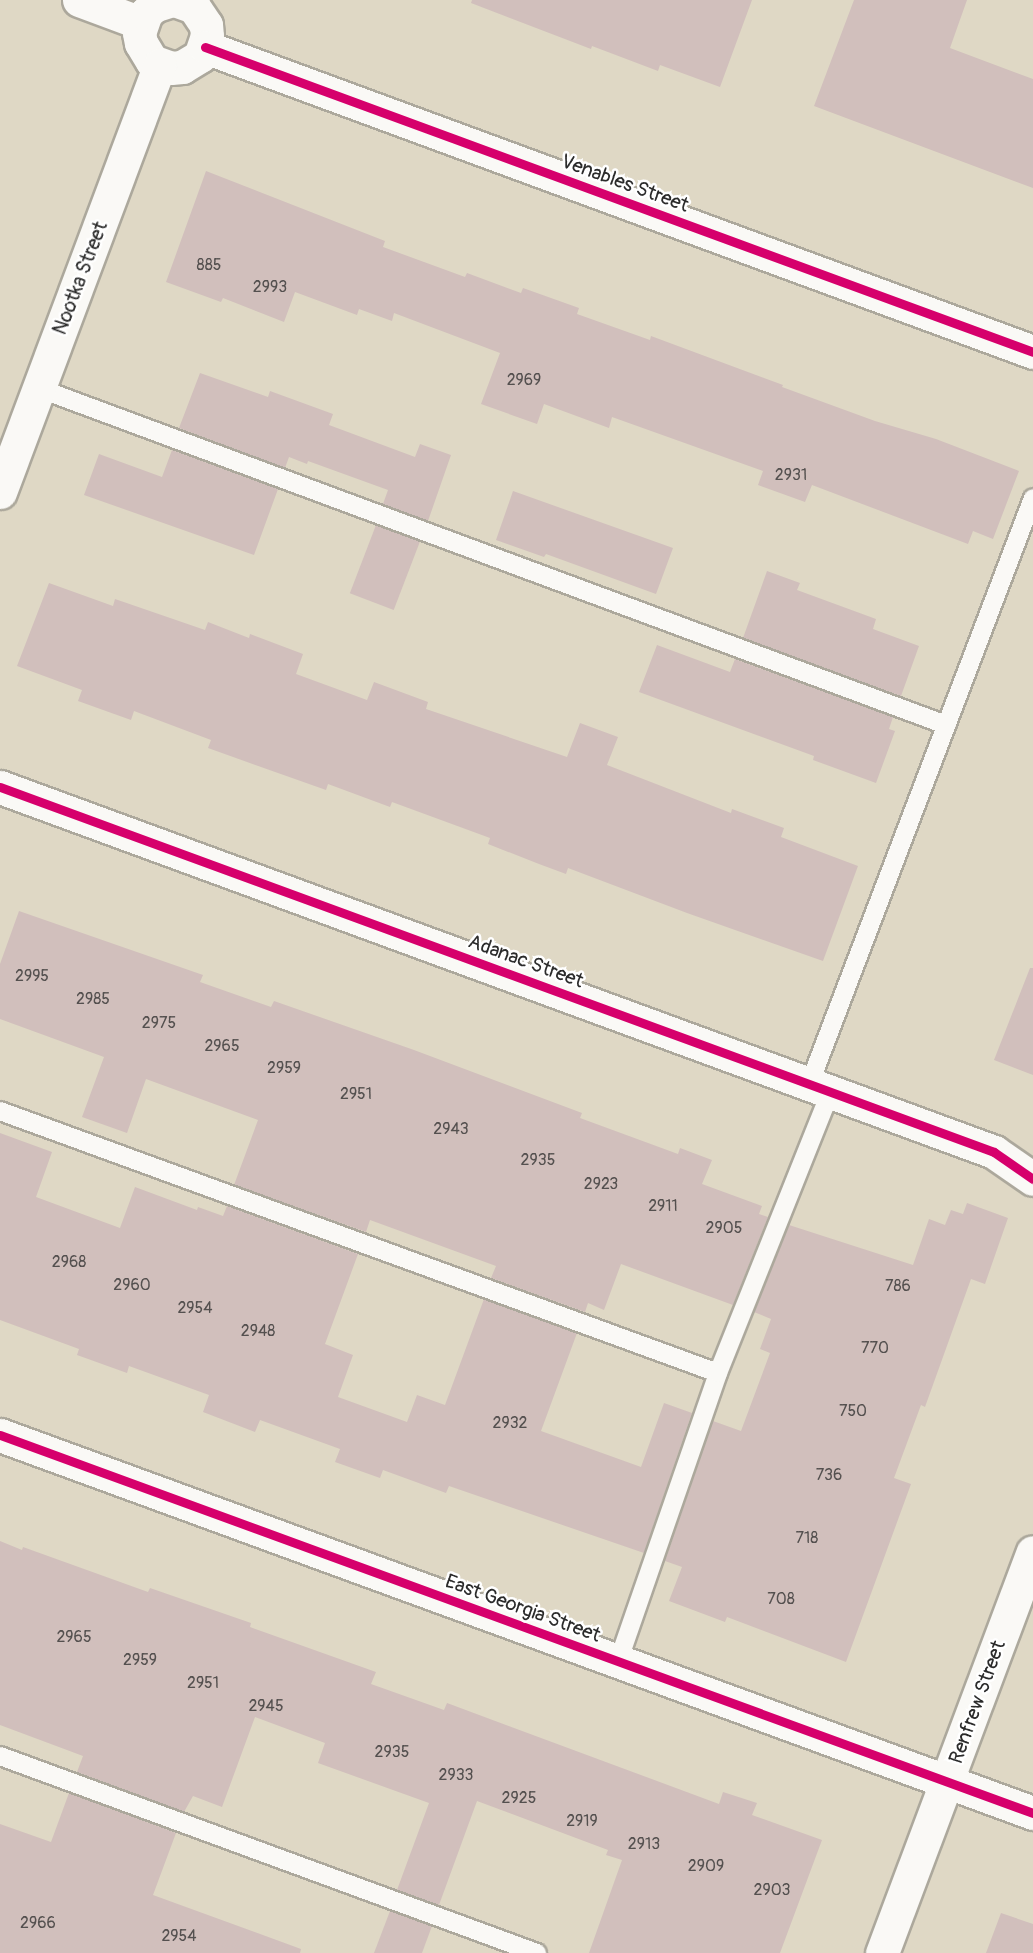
<!DOCTYPE html>
<html>
<head>
<meta charset="utf-8">
<style>
  body { margin:0 }
  #map { position:relative; width:1033px; height:1953px; overflow:hidden; background:#dfd8c5; font-family:Pangolin,sans-serif }
  div>[style] { position:absolute }
  .building>* { inset:0; background:#d1bfbc; transform-origin:0 0 }
  .roads { filter:drop-shadow(2px 0 #aca89c) drop-shadow(-2px 0 #aca89c) drop-shadow(0 2px #aca89c) drop-shadow(0 -2px #aca89c) }
  .lane>* { height:18px; margin:-9px; padding:0 9px; transform-origin:9px; border-radius:9px; background:#faf9f6 }
  .street>* { height:33px; margin:-16.5px; padding:0 16.5px; transform-origin:16.5px; border-radius:16.5px; background:#faf9f6 }
  .secondary>* { height:33px; margin:-16.5px; padding:0 16.5px; transform-origin:16.5px; border-radius:16.5px; background:#faf9f6 }
  .cycleway>* { height:9px; margin:-4.5px; padding:0 4.5px; transform-origin:4.5px; border-radius:4.5px; background:#d6006c }
  span { translate:-50% -50%; white-space:nowrap; text-align:center; line-height:1.15; -webkit-text-stroke:5px #fff; paint-order:stroke }
  .number-label { font-size:16px; color:#54504f }
  .number-label span { -webkit-text-stroke-width:0 }
  .street-label { font-size:20px; color:#2b2b2b }
</style>
</head>
<body>
<div id="map">
  <div class="building">
    <i style="clip-path:polygon(472px 0,752px 0,720px 87px,660px 65px,658px 71px,592px 46px,591px 49px,471px 3px)"></i>
    <i style="clip-path:polygon(854px 0,967px 0,950px 48px,1033px 79px,1033px 188px,814px 106px)"></i>
    <i style="clip-path:polygon(206px 171px,385px 241px,383px 247px,465px 277px,467px 273px,521px 293px,523px 288px,579px 308px,577px 314px,650px 340px,651px 336px,783px 385px,782px 387px,875px 421px,936px 439px,1019px 471px,993px 539px,973px 531px,968px 544px,812px 485px,805px 502px,758px 485px,763px 471px,612px 417px,609px 428px,544px 404px,537px 424px,481px 404px,500px 353px,394px 313px,392px 321px,359px 309px,357px 315px,295px 292px,284px 322px,223px 298px,221px 302px,166px 282px)"></i>
    <i style="clip-path:polygon(200px 373px,268px 397px,270px 391px,333px 414px,329px 425px,415px 457px,420px 444px,451px 455px,428px 521px,383px 504px,388px 490px,308px 461px,307px 464px,289px 457px,285px 468px,179px 428px)"></i>
    <i style="clip-path:polygon(172px 450px,278px 489px,254px 555px,84px 495px,99px 454px,162px 477px)"></i>
    <i style="clip-path:polygon(513px 491px,673px 548px,656px 594px,546px 554px,544px 557px,496px 540px)"></i>
    <i style="left:376px;top:525px;width:47px;height:73px;rotate:21deg"></i>
    <i style="clip-path:polygon(767px 571px,800px 583px,797px 590px,876px 619px,873px 629px,919px 646px,901px 696px,743px 638px)"></i>
    <i style="clip-path:polygon(49px 583px,113px 606px,115px 599px,205px 630px,208px 622px,249px 638px,250px 634px,303px 654px,296px 674px,367px 700px,374px 682px,428px 702px,426px 709px,567px 757px,580px 723px,618px 737px,607px 765px,731px 813px,732px 809px,784px 828px,781px 837px,858px 866px,823px 961px,687px 913px,568px 868px,566px 874px,539px 864px,488px 844px,490px 838px,392px 802px,390px 807px,328px 784px,326px 790px,261px 767px,208px 748px,211px 740px,134px 711px,131px 720px,78px 701px,82px 690px,17px 666px)"></i>
    <i style="clip-path:polygon(657px 645px,730px 672px,735px 659px,893px 717px,889px 729px,895px 731px,876px 783px,813px 760px,814px 756px,639px 692px)"></i>
    <i style="clip-path:polygon(19px 911px,203px 975px,200px 982px,271px 1007px,274px 1001px,414px 1050px,582px 1113px,580px 1118px,678px 1154px,680px 1148px,712px 1160px,702px 1184px,762px 1206px,759px 1214px,768px 1217px,733px 1305px,621px 1264px,604px 1310px,588px 1303px,585px 1312px,491px 1278px,496px 1266px,370px 1220px,366px 1232px,234px 1185px,258px 1120px,146px 1079px,127px 1133px,82px 1117px,104px 1057px,0 1019px,0 964px)"></i>
    <i style="clip-path:polygon(1030px 968px,1033px 968px,1033px 1075px,994px 1060px)"></i>
    <i style="clip-path:polygon(0 1133px,52px 1152px,36px 1197px,120px 1228px,135px 1187px,197px 1210px,198px 1207px,223px 1216px,227px 1206px,358px 1254px,325px 1344px,353px 1355px,338px 1397px,407px 1422px,417px 1395px,445px 1405px,484px 1299px,577px 1333px,541px 1431px,641px 1467px,664px 1403px,692px 1413px,644px 1553px,449px 1486px,446px 1493px,383px 1470px,380px 1478px,335px 1462px,340px 1449px,260px 1420px,255px 1432px,203px 1412px,209px 1395px,129px 1366px,127px 1373px,77px 1355px,79px 1349px,0 1320px)"></i>
    <i style="clip-path:polygon(967px 1203px,1008px 1218px,985px 1284px,971px 1279px,925px 1407px,921px 1405px,894px 1478px,911px 1484px,846px 1662px,727px 1617px,725px 1622px,669px 1601px,682px 1567px,665px 1561px,713px 1421px,741px 1431px,770px 1353px,760px 1349px,771px 1319px,754px 1312px,789px 1225px,913px 1265px,929px 1219px,945px 1225px,951px 1210px,963px 1214px)"></i>
    <i style="clip-path:polygon(0 1541px,22px 1550px,23px 1547px,148px 1592px,150px 1588px,251px 1623px,250px 1627px,376px 1672px,371px 1684px,444px 1710px,447px 1703px,719px 1804px,723px 1792px,757px 1803px,752px 1815px,822px 1840px,780px 1953px,589px 1953px,622px 1860px,606px 1855px,608px 1850px,477px 1801px,439px 1905px,397px 1890px,429px 1803px,318px 1763px,325px 1743px,255px 1717px,222px 1807px,193px 1796px,184px 1812px,77px 1772px,83px 1756px,0 1725px)"></i>
    <i style="clip-path:polygon(69px 1793px,176px 1833px,153px 1895px,301px 1949px,300px 1953px,0 1953px,0 1824px,51px 1842px)"></i>
    <i style="clip-path:polygon(390px 1911px,432px 1926px,422px 1953px,374px 1953px)"></i>
    <i style="clip-path:polygon(1001px 1913px,1033px 1924px,1033px 1953px,986px 1953px)"></i>
  </div>
  <div class="roads">
    <div class="lane">
      <i style="left:38px;top:388px;width:969px;rotate:20.36deg"></i>
      <i style="left:809px;top:1085px;width:628px;rotate:-69.11deg"></i>
      <i style="left:0;top:1111px;width:764px;rotate:20.05deg"></i>
      <i style="left:618px;top:1662px;width:306px;rotate:-70.9deg"></i>
      <i style="left:718px;top:1373px;width:302px;rotate:-68.2deg"></i>
      <i style="left:0;top:1756px;width:572px;rotate:20.15deg"></i>
    </div>
    <div class="street">
      <i style="left:79px;top:0;width:66px;rotate:20.4deg"></i>
      <i style="left:172px;top:0;width:19px;rotate:162deg"></i>
      <i style="left:154px;top:6px;width:11px;rotate:139deg"></i>
      <i style="left:146px;top:13px;width:21px;rotate:109deg"></i>
      <i style="left:139px;top:33px;width:10px;rotate:79deg"></i>
      <i style="left:141px;top:43px;width:21px;rotate:59deg"></i>
      <i style="left:152px;top:61px;width:20px;rotate:20deg"></i>
      <i style="left:171px;top:68px;width:11px;rotate:-5deg"></i>
      <i style="left:182px;top:67px;width:21px;rotate:-31deg"></i>
      <i style="left:200px;top:56px;width:21px;rotate:-71deg"></i>
      <i style="left:207px;top:36px;width:11px;rotate:-95deg"></i>
      <i style="left:206px;top:25px;width:22px;rotate:-124deg"></i>
      <i style="left:194px;top:7px;width:20px;rotate:-160deg"></i>
      <i style="left:205px;top:47px;width:882px;rotate:20.22deg"></i>
      <i style="left:0;top:492px;width:456px;rotate:-69.5deg"></i>
      <i style="left:0;top:787px;width:1059px;rotate:20.16deg"></i>
      <i style="left:994px;top:1152px;width:47px;rotate:34.7deg"></i>
      <i style="left:0;top:1435px;width:1100px;rotate:20.1deg"></i>
    </div>
    <div class="secondary">
      <i style="left:882px;top:1953px;width:428px;rotate:-69.4deg"></i>
    </div>
  </div>
  <div class="cycleway">
    <i style="left:205px;top:47px;width:882px;rotate:20.22deg"></i>
    <i style="left:0;top:787px;width:1059px;rotate:20.16deg"></i>
    <i style="left:994px;top:1152px;width:47px;rotate:34.7deg"></i>
    <i style="left:0;top:1435px;width:1100px;rotate:20.1deg"></i>
  </div>
  <div class="number-label">
    <span style="left:209px;top:265px">885</span>
    <span style="left:270px;top:287px">2993</span>
    <span style="left:524px;top:380px">2969</span>
    <span style="left:791px;top:475px">2931</span>
    <span style="left:32px;top:976px">2995</span>
    <span style="left:93px;top:999px">2985</span>
    <span style="left:159px;top:1023px">2975</span>
    <span style="left:222px;top:1046px">2965</span>
    <span style="left:284px;top:1068px">2959</span>
    <span style="left:356px;top:1094px">2951</span>
    <span style="left:451px;top:1129px">2943</span>
    <span style="left:538px;top:1160px">2935</span>
    <span style="left:601px;top:1184px">2923</span>
    <span style="left:663px;top:1206px">2911</span>
    <span style="left:724px;top:1228px">2905</span>
    <span style="left:69px;top:1262px">2968</span>
    <span style="left:132px;top:1285px">2960</span>
    <span style="left:898px;top:1286px">786</span>
    <span style="left:195px;top:1308px">2954</span>
    <span style="left:258px;top:1331px">2948</span>
    <span style="left:875px;top:1348px">770</span>
    <span style="left:853px;top:1411px">750</span>
    <span style="left:510px;top:1423px">2932</span>
    <span style="left:829px;top:1475px">736</span>
    <span style="left:807px;top:1538px">718</span>
    <span style="left:781px;top:1599px">708</span>
    <span style="left:74px;top:1637px">2965</span>
    <span style="left:140px;top:1660px">2959</span>
    <span style="left:203px;top:1683px">2951</span>
    <span style="left:266px;top:1706px">2945</span>
    <span style="left:392px;top:1752px">2935</span>
    <span style="left:456px;top:1775px">2933</span>
    <span style="left:519px;top:1798px">2925</span>
    <span style="left:582px;top:1821px">2919</span>
    <span style="left:644px;top:1844px">2913</span>
    <span style="left:706px;top:1866px">2909</span>
    <span style="left:772px;top:1890px">2903</span>
    <span style="left:38px;top:1923px">2966</span>
    <span style="left:179px;top:1936px">2954</span>
  </div>
  <div class="street-label">
    <span style="left:625px;top:183px;rotate:20deg">Venables Street</span>
    <span style="left:80px;top:278px;rotate:-69deg">Nootka Street</span>
    <span style="left:526px;top:961px;rotate:20deg">Adanac Street</span>
    <span style="left:523px;top:1608px;rotate:20deg">East Georgia Street</span>
    <span style="left:977px;top:1702px;rotate:-70deg">Renfrew Street</span>
  </div>
</div>
</body>
</html>
